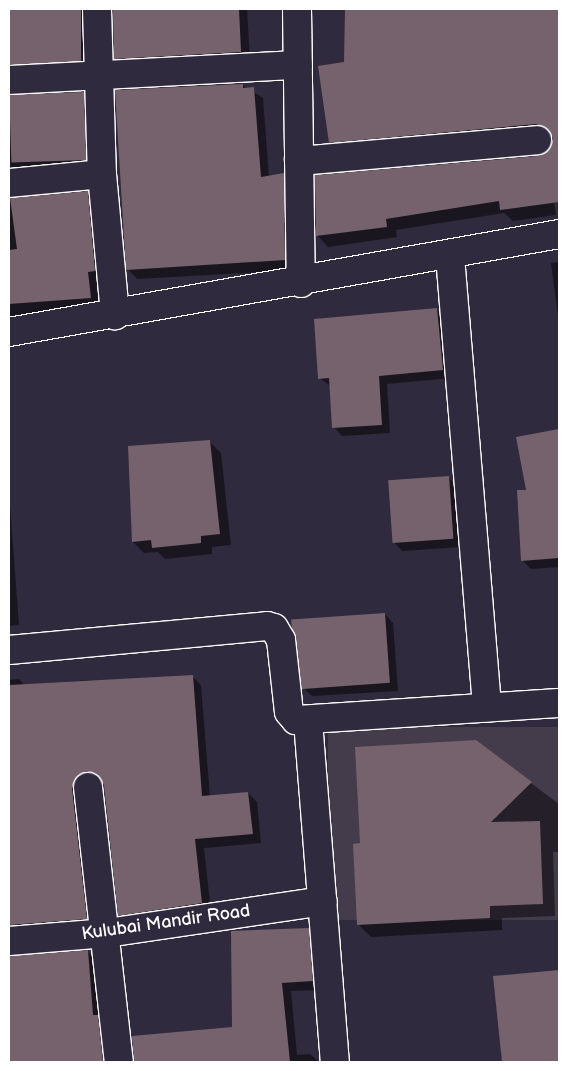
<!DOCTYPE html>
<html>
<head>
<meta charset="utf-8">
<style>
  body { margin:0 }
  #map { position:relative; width:568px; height:1071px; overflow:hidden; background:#2f2a3d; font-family:"Balsamiq Sans",sans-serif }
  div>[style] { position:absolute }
  .built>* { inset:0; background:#443b4b; transform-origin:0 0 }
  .shadow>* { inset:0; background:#0007 }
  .building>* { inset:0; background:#76626d; transform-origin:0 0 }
  .roads { filter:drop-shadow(1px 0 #fff) drop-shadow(-1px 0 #fff) drop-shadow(0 1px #fff) drop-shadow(0 -1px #fff) }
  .street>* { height:28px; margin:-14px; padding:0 14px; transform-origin:14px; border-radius:14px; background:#2f2a3d }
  span { translate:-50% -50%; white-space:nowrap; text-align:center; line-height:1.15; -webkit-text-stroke:4px #2f2a3d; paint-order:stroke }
  .street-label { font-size:18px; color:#fff }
  .frame { position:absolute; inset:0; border:10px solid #fff; pointer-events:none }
</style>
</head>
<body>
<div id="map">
  <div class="built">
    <i style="left:559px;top:727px;width:193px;height:231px;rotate:90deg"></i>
  </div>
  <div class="shadow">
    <i style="clip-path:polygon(9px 9px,95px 9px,91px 69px,9px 79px)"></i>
    <i style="clip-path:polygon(114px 9px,247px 9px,250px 61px,124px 67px,115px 58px)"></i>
    <i style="clip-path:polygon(346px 9px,559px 9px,559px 189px,552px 190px,556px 215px,513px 221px,504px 213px,396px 230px,397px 237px,328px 247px,317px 235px,547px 153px,554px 139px,548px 135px,341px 153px,330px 142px,346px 64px)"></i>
    <i style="clip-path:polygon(242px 85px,263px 98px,269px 177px,283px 175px,293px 184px,294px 270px,137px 279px,128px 269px)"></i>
    <i style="clip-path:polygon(83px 93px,92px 102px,94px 169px,9px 179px,9px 95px)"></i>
    <i style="clip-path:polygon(87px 192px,97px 201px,104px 280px,96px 280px,99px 306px,9px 317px,9px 199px)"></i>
    <i style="clip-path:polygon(559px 262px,559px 324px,551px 263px)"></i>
    <i style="clip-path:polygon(437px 309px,445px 318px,451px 378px,387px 384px,390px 433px,342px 436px,334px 427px,331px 386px,319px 378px)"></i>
    <i style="clip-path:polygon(559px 431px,559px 567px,531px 569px,522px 560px,527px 491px,518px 438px)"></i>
    <i style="clip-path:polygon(210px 442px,221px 453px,231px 545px,212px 547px,212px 554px,165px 559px,158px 552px,144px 553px,133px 542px)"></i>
    <i style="clip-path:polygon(448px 477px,457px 486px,461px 547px,402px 551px,394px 542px)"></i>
    <i style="clip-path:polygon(9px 492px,19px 625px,9px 626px)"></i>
    <i style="clip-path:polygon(385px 614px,393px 623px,398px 691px,312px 696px,303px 688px)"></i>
    <i style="clip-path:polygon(192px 676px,201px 685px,210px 797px,248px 793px,257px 802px,261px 843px,204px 848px,211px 912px,128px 924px,119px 915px,105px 785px,95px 780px,96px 928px,9px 940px,9px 680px,19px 679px,24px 685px,91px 680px,95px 684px)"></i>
    <i style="clip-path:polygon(476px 742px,559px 804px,559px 852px,553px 852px,555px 916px,502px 918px,502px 930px,371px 937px,358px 924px,362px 845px)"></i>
    <i style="clip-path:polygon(308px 930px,317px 939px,321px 990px,291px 991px,297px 1055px,310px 1054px,319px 1062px,158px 1062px,154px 1035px,233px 1029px)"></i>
    <i style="clip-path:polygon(88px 952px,97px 961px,111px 1062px,9px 1062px,9px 958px)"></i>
    <i style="clip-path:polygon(559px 972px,559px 1062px,502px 1062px,495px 977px)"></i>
  </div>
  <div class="building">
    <i style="left:9px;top:9px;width:72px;height:55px"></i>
    <i style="clip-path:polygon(113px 9px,239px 9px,241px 52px,114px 59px)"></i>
    <i style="clip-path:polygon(345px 9px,559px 9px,559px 202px,500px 210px,499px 201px,386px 219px,387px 227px,316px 236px,315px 175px,538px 156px,546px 152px,553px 139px,549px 131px,536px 124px,329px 143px,318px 66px,344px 62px)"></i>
    <i style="clip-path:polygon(243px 84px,243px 88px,254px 87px,261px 177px,284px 173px,285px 260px,126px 270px,115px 90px)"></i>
    <i style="left:84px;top:92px;width:68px;height:75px;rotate:88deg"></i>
    <i style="clip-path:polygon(88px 191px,95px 271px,88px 272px,91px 298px,9px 304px,9px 250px,17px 249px,10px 198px)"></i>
    <i style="clip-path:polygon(437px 308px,443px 370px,379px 376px,382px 425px,332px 428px,329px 378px,318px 379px,314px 319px)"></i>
    <i style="clip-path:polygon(559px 429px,559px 558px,521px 561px,517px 490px,526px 490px,516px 437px)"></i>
    <i style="clip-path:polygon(210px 440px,220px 534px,201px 536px,201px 543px,152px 548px,151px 540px,132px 542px,128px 446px)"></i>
    <i style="left:449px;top:476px;width:63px;height:61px;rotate:86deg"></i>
    <i style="left:385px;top:613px;width:70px;height:94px;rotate:86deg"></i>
    <i style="clip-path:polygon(193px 675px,202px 796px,248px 792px,253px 834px,195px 839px,202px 903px,118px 916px,104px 785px,95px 773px,86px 772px,74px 780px,72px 789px,87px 919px,9px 925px,9px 685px)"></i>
    <i style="clip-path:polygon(476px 740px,532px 782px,491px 822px,540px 821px,543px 904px,490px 906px,490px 918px,357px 925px,353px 844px,360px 843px,355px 747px)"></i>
    <i style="clip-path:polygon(309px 928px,313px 981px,282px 983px,290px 1062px,134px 1062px,132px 1036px,232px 1027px,231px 931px)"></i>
    <i style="clip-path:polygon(88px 950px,93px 1015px,98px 1015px,103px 1062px,9px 1062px,9px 956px)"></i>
    <i style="clip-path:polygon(559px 970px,559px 1062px,502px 1062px,493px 976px)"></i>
  </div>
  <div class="roads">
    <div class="street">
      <i style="left:97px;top:9px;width:165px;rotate:88.3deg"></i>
      <i style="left:102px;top:174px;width:142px;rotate:84.7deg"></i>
      <i style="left:297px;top:9px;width:274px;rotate:89.2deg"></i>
      <i style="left:9px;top:80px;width:289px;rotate:-3deg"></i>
      <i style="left:299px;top:161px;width:239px;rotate:-5deg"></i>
      <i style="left:9px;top:183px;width:93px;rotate:-5.5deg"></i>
      <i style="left:450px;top:256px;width:453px;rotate:85.3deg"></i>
      <i style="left:9px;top:332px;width:559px;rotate:-10.1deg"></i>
      <i style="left:9px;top:650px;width:259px;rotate:-5.3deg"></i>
      <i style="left:267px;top:626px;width:7px;rotate:16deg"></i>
      <i style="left:274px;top:628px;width:14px;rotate:60deg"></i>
      <i style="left:281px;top:640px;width:72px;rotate:83.7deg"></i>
      <i style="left:289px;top:712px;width:11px;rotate:49deg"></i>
      <i style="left:296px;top:720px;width:264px;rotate:-3.7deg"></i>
      <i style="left:308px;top:721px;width:342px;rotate:85.5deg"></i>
      <i style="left:88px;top:787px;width:277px;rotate:83.6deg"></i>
      <i style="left:9px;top:941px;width:98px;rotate:-4.7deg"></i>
      <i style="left:107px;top:933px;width:218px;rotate:-8.4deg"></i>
    </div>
  </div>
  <div class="street-label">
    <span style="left:166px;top:923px;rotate:-8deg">Kulubai Mandir Road</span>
  </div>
  <div class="frame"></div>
</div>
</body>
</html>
